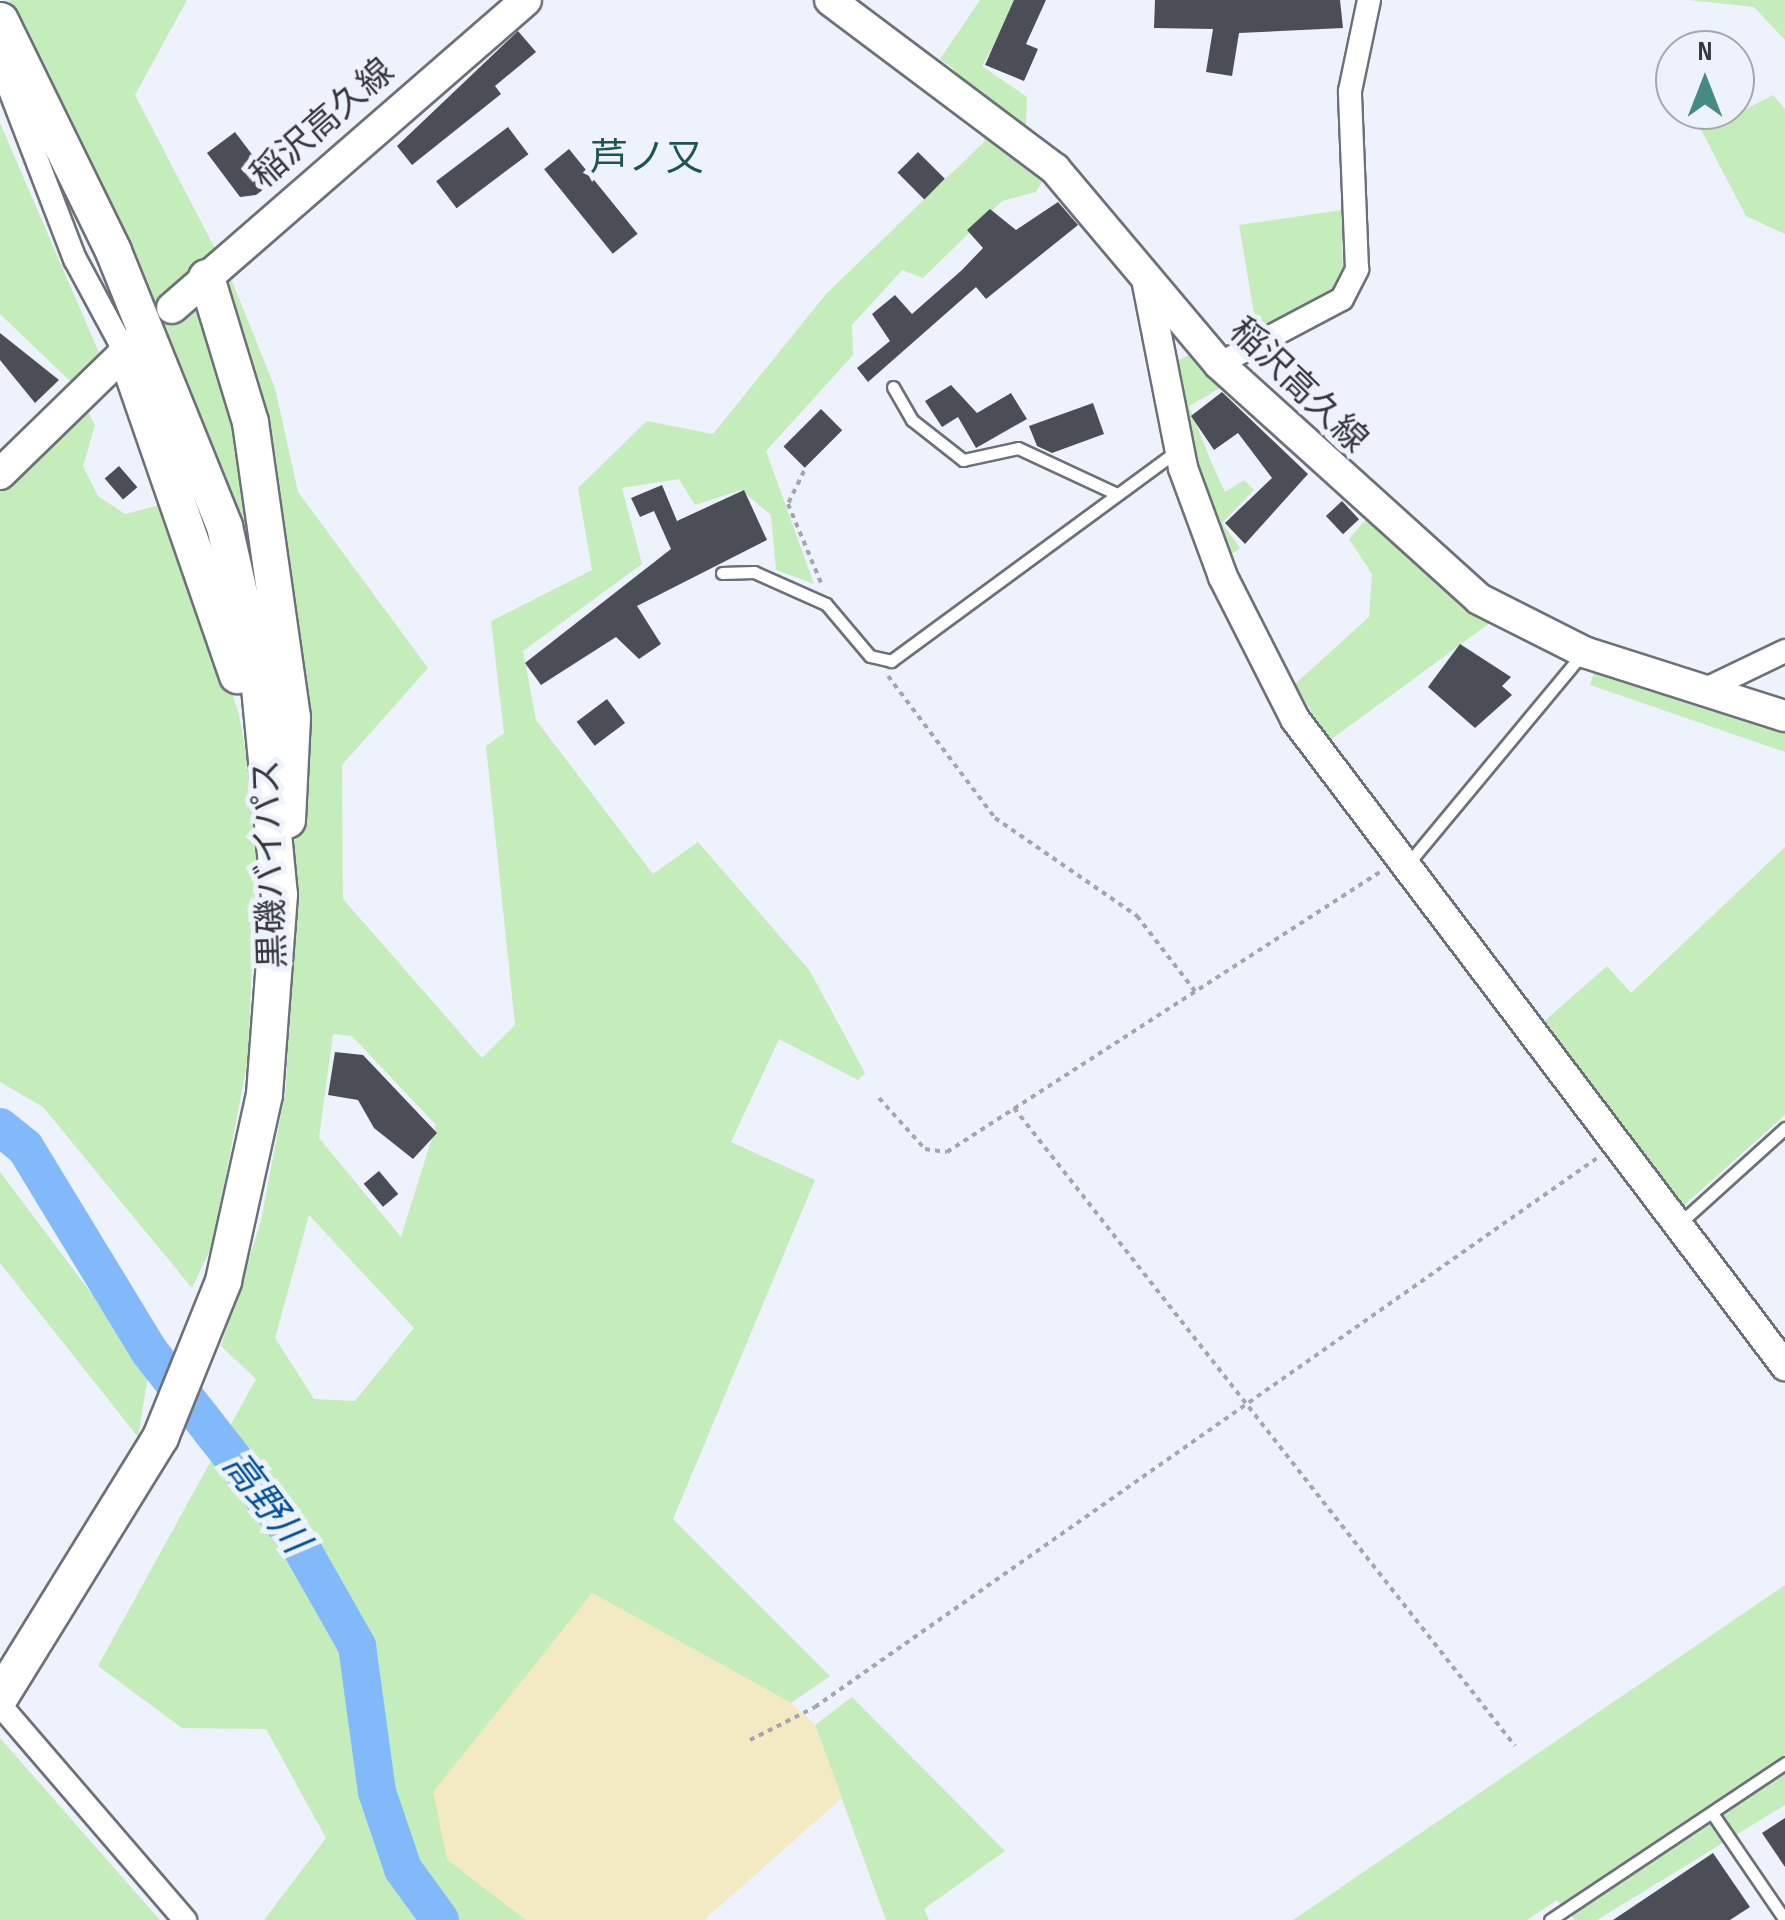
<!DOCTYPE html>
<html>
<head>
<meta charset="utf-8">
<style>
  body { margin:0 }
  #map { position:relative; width:1785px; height:1920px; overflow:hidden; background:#eef2fc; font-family:"Sofia Sans Condensed","Noto Sans JP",sans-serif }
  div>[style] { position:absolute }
  .green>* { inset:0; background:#c5ecbb }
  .sand>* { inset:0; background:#f3e9c3 }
  .river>* { height:38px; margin:-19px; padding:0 19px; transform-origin:19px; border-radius:19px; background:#82b9fb }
  .building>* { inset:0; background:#4b4e56; transform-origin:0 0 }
  .path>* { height:4px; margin-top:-2px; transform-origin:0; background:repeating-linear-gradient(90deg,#a3a6ad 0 5px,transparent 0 10px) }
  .roads { filter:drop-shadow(2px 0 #6c7078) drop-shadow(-2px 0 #6c7078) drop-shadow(0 2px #6c7078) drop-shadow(0 -2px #6c7078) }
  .service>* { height:11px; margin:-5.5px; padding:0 5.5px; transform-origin:5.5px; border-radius:5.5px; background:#fff }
  .minor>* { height:22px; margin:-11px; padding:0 11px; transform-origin:11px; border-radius:11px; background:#fff }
  .tertiary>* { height:28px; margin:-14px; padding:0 14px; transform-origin:14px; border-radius:14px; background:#fff }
  .secondary>* { height:30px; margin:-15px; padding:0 15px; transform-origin:15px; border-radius:15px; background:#fff }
  .trunk>* { height:35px; margin:-17.5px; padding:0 17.5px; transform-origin:17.5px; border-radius:17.5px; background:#fff }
  span { translate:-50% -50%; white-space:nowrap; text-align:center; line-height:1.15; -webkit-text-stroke:10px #eef2fc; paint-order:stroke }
  .street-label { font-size:35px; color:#35373b }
  .neighbourhood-label { font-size:38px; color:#1c564f }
  .water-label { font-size:38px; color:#00519d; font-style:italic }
  .north { position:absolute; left:1655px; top:30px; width:100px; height:100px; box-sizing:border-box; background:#eef2fc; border:2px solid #a4a7af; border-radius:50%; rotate:0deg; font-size:28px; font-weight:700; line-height:40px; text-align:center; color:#35373b }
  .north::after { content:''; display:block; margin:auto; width:35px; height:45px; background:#468b82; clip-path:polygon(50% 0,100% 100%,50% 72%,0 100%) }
</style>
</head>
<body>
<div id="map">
  <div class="green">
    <i style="clip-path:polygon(evenodd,9px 0,187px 0,135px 95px,232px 281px,275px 388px,298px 492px,428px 668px,342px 765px,343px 899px,482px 1058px,515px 1025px,486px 746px,504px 733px,491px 621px,592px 570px,578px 488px,647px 421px,713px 434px,826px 294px,985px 141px,954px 69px,940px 59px,980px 0,1020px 0,982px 66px,1027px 97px,1025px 157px,1043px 180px,1036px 192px,1002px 201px,923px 278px,902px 270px,852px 325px,853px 355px,766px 451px,814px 584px,776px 570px,771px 515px,741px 490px,695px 505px,679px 479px,622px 488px,642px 564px,523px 651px,536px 720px,653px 874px,698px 842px,810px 971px,865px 1073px,858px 1080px,779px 1039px,731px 1142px,815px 1180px,673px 1519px,830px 1676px,791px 1703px,592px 1593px,528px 1682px,447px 1859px,526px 1920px,264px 1920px,326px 1838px,266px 1729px,182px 1728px,98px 1666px,256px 1379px,221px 1346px,261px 1221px,286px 1088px,296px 871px,280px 705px,219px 468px,9px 0,333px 1034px,352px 1036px,436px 1125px,401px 1237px,319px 1138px,333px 1034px,9px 0,309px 1215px,414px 1328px,355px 1401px,314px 1399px,275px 1338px,309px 1215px)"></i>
    <i style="clip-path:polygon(1688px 0,1785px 0,1785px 40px,1754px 7px)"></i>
    <i style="clip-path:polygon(1773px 95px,1785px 109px,1785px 234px,1746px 216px,1698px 124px,1698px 112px,1727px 119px)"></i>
    <i style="clip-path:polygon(0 123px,100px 355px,71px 382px,0 314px)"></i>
    <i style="clip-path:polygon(1342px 210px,1343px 278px,1323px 303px,1257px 332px,1239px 225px)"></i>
    <i style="clip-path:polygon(1194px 353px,1226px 385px,1189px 406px,1212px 464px,1225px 492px,1244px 480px,1254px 490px,1222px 523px,1240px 548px,1230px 555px,1183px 416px,1174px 362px)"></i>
    <i style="clip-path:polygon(84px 404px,95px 425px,83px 466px,98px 496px,125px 514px,172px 502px,239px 715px,258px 818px,248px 1058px,213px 1244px,192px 1288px,43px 1107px,0 1082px,0 483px)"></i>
    <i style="clip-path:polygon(1367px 518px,1491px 622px,1329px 741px,1295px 684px,1369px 617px,1372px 574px,1349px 539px)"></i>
    <i style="clip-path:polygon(1595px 669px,1785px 730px,1785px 752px,1590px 685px)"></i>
    <i style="clip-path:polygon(1785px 847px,1785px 1115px,1681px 1208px,1540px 1025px,1607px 966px,1631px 993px)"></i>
    <i style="clip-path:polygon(0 1172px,149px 1370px,138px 1437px,0 1263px)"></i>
    <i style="clip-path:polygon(1785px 1585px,1785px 1805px,1597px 1920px,1575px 1920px,1557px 1900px,1527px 1920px,1293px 1920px)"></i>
    <i style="clip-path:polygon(852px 1697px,1005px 1851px,924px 1909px,929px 1920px,886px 1920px,815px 1725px)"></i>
    <i style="clip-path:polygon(0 1738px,160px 1920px,0 1920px)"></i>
  </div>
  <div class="sand">
    <i style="clip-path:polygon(592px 1593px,791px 1703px,815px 1725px,842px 1798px,704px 1920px,526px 1920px,447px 1859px,433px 1792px)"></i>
  </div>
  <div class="river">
    <i style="left:0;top:1127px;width:32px;rotate:39deg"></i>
    <i style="left:25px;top:1147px;width:239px;rotate:58.7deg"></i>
    <i style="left:149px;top:1351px;width:242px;rotate:52deg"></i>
    <i style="left:298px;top:1542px;width:120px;rotate:60.4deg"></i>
    <i style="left:357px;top:1646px;width:147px;rotate:82.2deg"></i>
    <i style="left:377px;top:1792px;width:81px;rotate:71.3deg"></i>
    <i style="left:403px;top:1869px;width:63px;rotate:54deg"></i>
  </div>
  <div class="building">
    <i style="clip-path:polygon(1014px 0,1046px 0,1026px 44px,1038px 49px,1024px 81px,985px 65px)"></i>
    <i style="clip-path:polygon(1155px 0,1340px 0,1343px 28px,1239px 33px,1232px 76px,1206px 72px,1213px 29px,1154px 28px)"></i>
    <i style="clip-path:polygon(518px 31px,536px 52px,495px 86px,501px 94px,412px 165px,397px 146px)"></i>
    <i style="left:508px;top:127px;width:34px;height:90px;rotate:53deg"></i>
    <i style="clip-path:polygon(235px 132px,273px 182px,256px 195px,240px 197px,207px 153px)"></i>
    <i style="left:569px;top:149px;width:109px;height:32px;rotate:51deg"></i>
    <i style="left:918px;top:152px;width:38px;height:29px;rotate:45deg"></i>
    <i style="clip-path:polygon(1058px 202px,1078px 225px,986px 299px,976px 287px,868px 382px,857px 368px,890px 341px,872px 314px,895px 295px,912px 314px,962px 270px,983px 248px,967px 230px,990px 209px,1016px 230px)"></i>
    <i style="clip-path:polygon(0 333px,59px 380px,35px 403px,0 360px)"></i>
    <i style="clip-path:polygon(951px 385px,977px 413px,1011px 393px,1027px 419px,976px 448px,958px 417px,942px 427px,925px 401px)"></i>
    <i style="clip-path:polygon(1222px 392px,1308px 474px,1245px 544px,1225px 523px,1272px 478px,1238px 433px,1214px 450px,1191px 416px)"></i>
    <i style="clip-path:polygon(1093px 403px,1104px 434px,1052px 453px,1037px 446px,1029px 426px)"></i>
    <i style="left:821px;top:409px;width:30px;height:53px;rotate:45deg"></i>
    <i style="left:119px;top:466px;width:28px;height:19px;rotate:49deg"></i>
    <i style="clip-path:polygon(662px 485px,677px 521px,744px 490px,767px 540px,637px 606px,661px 644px,639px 659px,616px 637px,541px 685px,525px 663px,671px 549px,654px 511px,640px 517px,631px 498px)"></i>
    <i style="left:1342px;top:501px;width:25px;height:22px;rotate:47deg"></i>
    <i style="clip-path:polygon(1460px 644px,1511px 677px,1502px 686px,1512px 695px,1475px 728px,1428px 687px)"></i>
    <i style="left:607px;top:699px;width:30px;height:38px;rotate:53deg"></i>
    <i style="clip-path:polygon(335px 1052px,363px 1055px,437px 1133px,413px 1159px,374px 1128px,358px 1100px,328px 1095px)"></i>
    <i style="left:379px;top:1171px;width:30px;height:20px;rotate:50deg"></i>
    <i style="clip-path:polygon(1785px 1818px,1785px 1867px,1762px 1833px)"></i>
    <i style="clip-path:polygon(1713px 1853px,1750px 1907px,1730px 1920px,1613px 1920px)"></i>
  </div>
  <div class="path">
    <i style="left:804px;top:471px;width:37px;rotate:116deg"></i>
    <i style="left:788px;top:504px;width:86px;rotate:67.3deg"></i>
    <i style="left:888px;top:676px;width:178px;rotate:53deg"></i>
    <i style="left:995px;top:818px;width:173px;rotate:34.6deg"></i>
    <i style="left:1137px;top:916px;width:95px;rotate:52.3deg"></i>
    <i style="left:879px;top:1098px;width:69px;rotate:48deg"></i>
    <i style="left:925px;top:1149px;width:22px;rotate:8deg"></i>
    <i style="left:947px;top:1152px;width:516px;rotate:-32.89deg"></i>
    <i style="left:1014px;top:1108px;width:811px;rotate:51.86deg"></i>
    <i style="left:750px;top:1740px;width:73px;rotate:-26.9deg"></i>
    <i style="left:815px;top:1707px;width:955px;rotate:-35.07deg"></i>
  </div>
  <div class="roads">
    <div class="service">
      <i style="left:893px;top:387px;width:38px;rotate:60deg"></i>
      <i style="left:912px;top:420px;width:65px;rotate:38.1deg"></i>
      <i style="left:963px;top:460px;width:56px;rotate:-12.3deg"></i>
      <i style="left:1018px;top:448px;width:109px;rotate:24.9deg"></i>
      <i style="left:722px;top:573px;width:32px;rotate:-2deg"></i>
      <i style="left:754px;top:572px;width:79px;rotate:24deg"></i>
      <i style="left:826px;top:604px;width:68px;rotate:49.8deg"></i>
      <i style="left:870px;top:656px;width:22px;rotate:13deg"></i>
      <i style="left:891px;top:661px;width:356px;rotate:-36.3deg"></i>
      <i style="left:1406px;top:866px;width:276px;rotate:-50.3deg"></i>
      <i style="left:1680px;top:1223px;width:142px;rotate:-42.1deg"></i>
      <i style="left:1712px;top:1813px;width:130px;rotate:55.7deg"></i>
      <i style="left:1550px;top:1920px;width:283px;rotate:-33.7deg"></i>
    </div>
    <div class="minor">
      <i style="left:0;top:64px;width:209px;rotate:69deg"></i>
      <i style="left:75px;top:259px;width:106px;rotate:61.7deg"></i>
      <i style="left:1219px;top:364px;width:139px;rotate:-27.9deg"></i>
      <i style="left:1342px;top:299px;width:34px;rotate:-63deg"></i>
      <i style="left:1357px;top:269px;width:178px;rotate:-92.3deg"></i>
      <i style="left:1350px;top:91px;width:93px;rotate:-78.2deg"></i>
      <i style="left:1704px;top:690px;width:90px;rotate:-25.7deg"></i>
      <i style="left:0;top:1705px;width:284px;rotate:49.3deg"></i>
    </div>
    <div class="tertiary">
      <i style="left:1147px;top:284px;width:187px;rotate:78.9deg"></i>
      <i style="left:1183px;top:468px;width:116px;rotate:69.8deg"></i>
      <i style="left:1223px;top:577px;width:159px;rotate:63.1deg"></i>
      <i style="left:1295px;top:719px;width:812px;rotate:52.86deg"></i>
    </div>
    <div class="secondary">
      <i style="left:830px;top:0;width:281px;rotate:36.9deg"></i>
      <i style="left:1055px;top:169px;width:255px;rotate:49.9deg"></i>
      <i style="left:1219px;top:364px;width:350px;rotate:42.1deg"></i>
      <i style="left:1479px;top:599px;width:118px;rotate:26.8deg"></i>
      <i style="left:1584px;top:652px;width:211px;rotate:17.7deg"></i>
      <i style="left:172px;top:308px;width:469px;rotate:-41deg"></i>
      <i style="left:0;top:474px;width:194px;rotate:-44.2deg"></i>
    </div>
    <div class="trunk">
      <i style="left:0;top:20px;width:257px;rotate:63.9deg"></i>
      <i style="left:113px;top:251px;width:297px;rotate:68deg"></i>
      <i style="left:224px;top:526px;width:155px;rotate:77.3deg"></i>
      <i style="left:258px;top:677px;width:218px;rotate:84.5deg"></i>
      <i style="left:279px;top:894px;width:201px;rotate:94.3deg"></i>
      <i style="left:264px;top:1094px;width:191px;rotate:102.4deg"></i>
      <i style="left:223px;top:1281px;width:168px;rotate:112deg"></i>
      <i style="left:160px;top:1437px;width:304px;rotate:121.7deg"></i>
      <i style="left:206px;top:277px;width:152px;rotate:73.1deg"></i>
      <i style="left:250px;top:422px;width:298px;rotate:81.9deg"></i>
      <i style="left:292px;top:717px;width:103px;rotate:92.8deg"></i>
      <i style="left:125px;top:352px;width:342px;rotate:70.9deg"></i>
    </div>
  </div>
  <div class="street-label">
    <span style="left:323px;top:124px;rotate:-41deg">稲沢高久線</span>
    <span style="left:1298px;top:386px;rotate:44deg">稲沢高久線</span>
    <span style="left:271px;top:864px;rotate:-92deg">黒磯バイパス</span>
  </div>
  <div class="neighbourhood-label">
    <span style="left:647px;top:159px">芦ノ又</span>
  </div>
  <div class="water-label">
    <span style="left:265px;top:1503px;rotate:53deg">高野川</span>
  </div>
  <div class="north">N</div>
</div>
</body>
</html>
